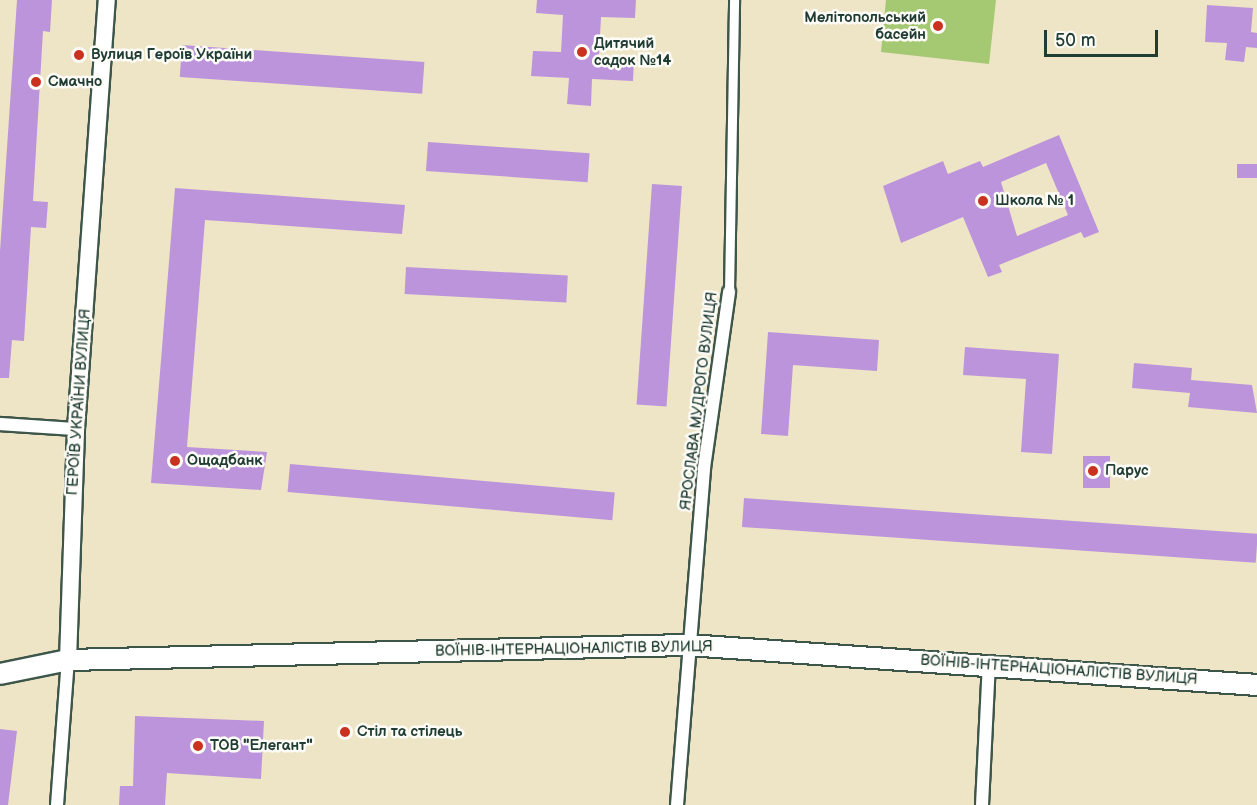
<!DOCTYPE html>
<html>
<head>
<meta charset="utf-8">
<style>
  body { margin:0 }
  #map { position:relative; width:1257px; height:805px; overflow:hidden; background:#eee5c7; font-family:"Balsamiq Sans",sans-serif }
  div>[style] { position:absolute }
  .green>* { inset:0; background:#a5c872 }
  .building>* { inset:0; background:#bc94db; transform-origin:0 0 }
  .roads { filter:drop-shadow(2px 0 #3e564a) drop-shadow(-2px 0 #3e564a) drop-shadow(0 2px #3e564a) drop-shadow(0 -2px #3e564a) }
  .pedestrian>* { height:9px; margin:-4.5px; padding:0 4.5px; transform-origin:4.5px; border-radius:4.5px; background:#fff }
  .minor>* { height:12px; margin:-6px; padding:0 6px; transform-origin:6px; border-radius:6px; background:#fff }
  .secondary>* { height:16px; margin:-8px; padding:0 8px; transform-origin:8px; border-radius:8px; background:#fff }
  .trunk>* { height:20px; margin:-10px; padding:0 10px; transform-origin:10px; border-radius:10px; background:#fff }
  .dots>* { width:16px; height:16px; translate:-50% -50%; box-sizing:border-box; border:3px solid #fdfcf7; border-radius:50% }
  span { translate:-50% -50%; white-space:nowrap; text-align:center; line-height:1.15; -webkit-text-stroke:5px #fdfcf7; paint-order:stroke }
  .poi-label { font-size:15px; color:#1f3d34; font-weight:700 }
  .right { translate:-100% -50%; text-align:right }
  .left { translate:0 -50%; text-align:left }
  .street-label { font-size:15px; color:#1f3d34 }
  .scale { position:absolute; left:1044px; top:30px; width:114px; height:27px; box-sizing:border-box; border:3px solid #1f3d34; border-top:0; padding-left:8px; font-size:18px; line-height:21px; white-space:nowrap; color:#1f3d34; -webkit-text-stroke:4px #fdfcf7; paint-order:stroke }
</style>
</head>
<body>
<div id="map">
  <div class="green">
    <i style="clip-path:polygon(886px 0,996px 0,989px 64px,881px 52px)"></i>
  </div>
  <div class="building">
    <i style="clip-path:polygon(17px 0,52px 0,50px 32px,43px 31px,33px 201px,48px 202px,46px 228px,31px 227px,24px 341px,12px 340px,9px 378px,0 378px,0 251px)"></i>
    <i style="clip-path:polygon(537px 0,636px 0,635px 18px,601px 17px,599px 56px,634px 58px,633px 81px,592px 79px,591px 106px,567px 104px,569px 78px,531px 76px,533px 51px,561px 52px,563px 15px,536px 13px)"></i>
    <i style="clip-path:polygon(1207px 5px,1253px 8px,1251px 32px,1257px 33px,1257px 48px,1246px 47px,1244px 62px,1225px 60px,1227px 43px,1205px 42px)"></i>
    <i style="left:182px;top:45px;width:243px;height:32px;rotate:4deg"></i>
    <i style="clip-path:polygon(evenodd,1059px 135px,1099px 232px,1084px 238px,1081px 232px,999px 265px,1002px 272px,988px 277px,963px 217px,901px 243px,883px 186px,943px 161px,948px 174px,980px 161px,983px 167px,1059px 135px,1046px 163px,1068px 215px,1017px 236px,1001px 182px,1046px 163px)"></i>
    <i style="left:428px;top:142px;width:162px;height:29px;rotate:4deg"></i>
    <i style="left:1237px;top:164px;width:20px;height:14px"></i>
    <i style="left:652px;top:184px;width:30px;height:221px;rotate:4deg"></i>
    <i style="clip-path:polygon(175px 188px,405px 205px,402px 234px,205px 220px,187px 447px,267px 452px,261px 490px,151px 483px)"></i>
    <i style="left:406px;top:267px;width:162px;height:27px;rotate:3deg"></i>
    <i style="clip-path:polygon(768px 332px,879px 340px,877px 371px,793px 365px,788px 436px,761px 434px)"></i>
    <i style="clip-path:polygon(965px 347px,1059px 354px,1052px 454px,1021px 452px,1026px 379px,963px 375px)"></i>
    <i style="clip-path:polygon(1134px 363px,1192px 368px,1191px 380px,1252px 385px,1257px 413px,1188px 407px,1190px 393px,1132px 388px)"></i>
    <i style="left:1083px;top:456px;width:27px;height:32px"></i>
    <i style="left:290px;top:464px;width:326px;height:28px;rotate:5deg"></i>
    <i style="left:744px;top:498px;width:515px;height:29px;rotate:4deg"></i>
    <i style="clip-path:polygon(135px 716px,264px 721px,261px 779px,167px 773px,165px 805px,119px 805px,120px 786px,133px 786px)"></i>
    <i style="clip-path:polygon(0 729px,17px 731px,8px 805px,0 805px)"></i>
  </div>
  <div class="roads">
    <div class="pedestrian">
      <i style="left:729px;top:292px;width:292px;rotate:-89deg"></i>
    </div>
    <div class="minor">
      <i style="left:0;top:424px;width:76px;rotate:3.8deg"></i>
      <i style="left:57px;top:805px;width:145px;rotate:-85.7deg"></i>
      <i style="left:677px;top:805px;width:338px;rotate:-85.4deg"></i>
      <i style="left:704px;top:468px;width:178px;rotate:-81.9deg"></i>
      <i style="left:982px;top:805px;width:141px;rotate:-87.2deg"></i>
    </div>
    <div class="secondary">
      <i style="left:68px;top:660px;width:231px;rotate:-88deg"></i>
      <i style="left:76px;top:429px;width:430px;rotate:-85.9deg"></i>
    </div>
    <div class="trunk">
      <i style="left:0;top:674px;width:69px;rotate:-11.6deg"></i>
      <i style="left:68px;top:660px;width:620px;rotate:-1.39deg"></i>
      <i style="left:688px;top:645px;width:570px;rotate:4.02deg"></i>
    </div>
  </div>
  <div class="dots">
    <i style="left:938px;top:26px;background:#c8321e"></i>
    <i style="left:582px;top:52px;background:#c8321e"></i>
    <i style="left:79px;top:55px;background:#c8321e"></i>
    <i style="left:36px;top:82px;background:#c8321e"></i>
    <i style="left:983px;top:201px;background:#c8321e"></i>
    <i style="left:175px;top:461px;background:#c8321e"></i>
    <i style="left:1093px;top:471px;background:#c8321e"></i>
    <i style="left:345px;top:732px;background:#c8321e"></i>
    <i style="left:198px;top:746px;background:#c8321e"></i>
  </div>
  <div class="poi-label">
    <span class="right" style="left:926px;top:26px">Мелітопольський<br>басейн</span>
    <span class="left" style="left:594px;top:52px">Дитячий<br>садок №14</span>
    <span class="left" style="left:91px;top:55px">Вулиця Героїв України</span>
    <span class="left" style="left:48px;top:82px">Смачно</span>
    <span class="left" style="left:995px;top:201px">Школа № 1</span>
    <span class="left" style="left:187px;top:461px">Ощадбанк</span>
    <span class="left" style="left:1105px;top:471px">Парус</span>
    <span class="left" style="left:357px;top:732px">Стіл та стілець</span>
    <span class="left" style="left:210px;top:746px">ТОВ "Елегант"</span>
  </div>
  <div class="street-label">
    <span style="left:699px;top:401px;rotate:-83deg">ЯРОСЛАВА МУДРОГО ВУЛИЦЯ</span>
    <span style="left:79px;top:402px;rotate:-86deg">ГЕРОЇВ УКРАЇНИ ВУЛИЦЯ</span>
    <span style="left:574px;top:649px;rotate:-1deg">ВОЇНІВ-ІНТЕРНАЦІОНАЛІСТІВ ВУЛИЦЯ</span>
    <span style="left:1059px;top:670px;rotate:4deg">ВОЇНІВ-ІНТЕРНАЦІОНАЛІСТІВ ВУЛИЦЯ</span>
  </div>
  <div class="scale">50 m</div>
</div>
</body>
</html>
